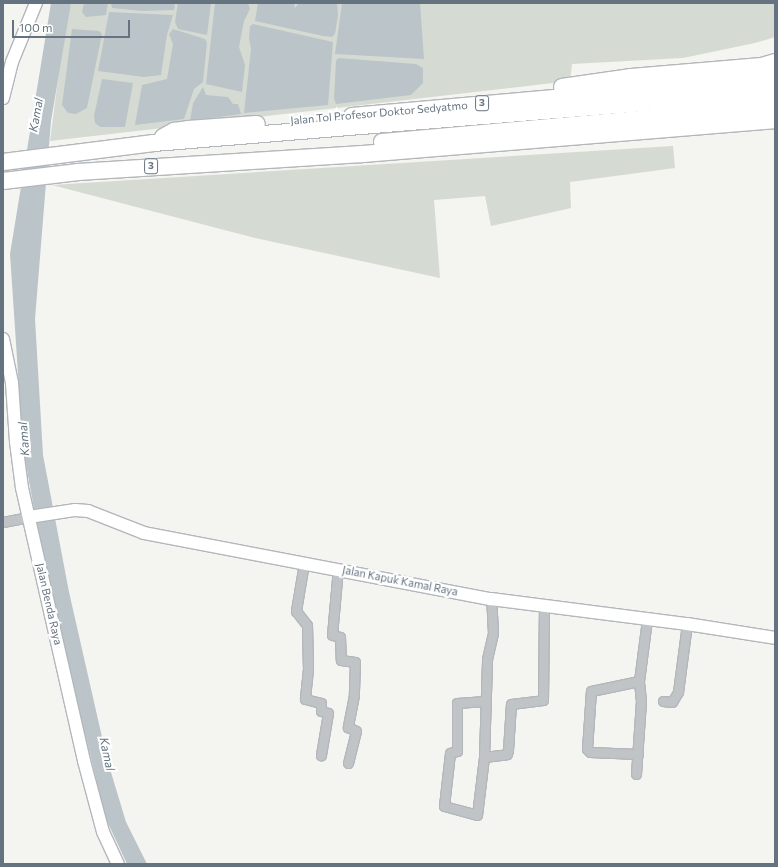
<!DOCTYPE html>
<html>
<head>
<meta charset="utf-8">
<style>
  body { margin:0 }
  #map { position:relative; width:778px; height:867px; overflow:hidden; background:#f4f4f1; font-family:Commissioner,sans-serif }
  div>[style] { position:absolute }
  .green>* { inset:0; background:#d5dbd2 }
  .water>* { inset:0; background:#bbc4c9 }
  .roads { filter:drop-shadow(1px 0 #b3b7bb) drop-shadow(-1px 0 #b3b7bb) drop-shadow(0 1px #b3b7bb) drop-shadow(0 -1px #b3b7bb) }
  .street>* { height:9px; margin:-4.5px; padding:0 4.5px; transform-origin:4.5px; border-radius:4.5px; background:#c0c4c7 }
  .secondary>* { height:12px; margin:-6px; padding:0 6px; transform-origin:6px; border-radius:6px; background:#fff }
  .highway>* { height:16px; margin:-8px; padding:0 8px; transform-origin:8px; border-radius:8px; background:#fff }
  span { translate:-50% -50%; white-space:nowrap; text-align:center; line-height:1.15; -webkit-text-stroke:4px #fff; paint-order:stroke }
  .shield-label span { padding:1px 3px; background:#fff; border:1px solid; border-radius:3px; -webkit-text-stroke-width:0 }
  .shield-label { font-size:10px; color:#657380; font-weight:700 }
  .street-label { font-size:11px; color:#657380 }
  .water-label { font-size:12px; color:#61747e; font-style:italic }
  .frame { position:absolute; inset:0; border:4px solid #657380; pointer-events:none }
  .scale { position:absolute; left:12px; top:20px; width:118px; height:18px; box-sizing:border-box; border:2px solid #657380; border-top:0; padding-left:5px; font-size:12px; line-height:14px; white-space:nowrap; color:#657380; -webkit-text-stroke:3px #fff; paint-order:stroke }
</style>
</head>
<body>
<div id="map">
  <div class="green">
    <i style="clip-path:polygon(71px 3px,775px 3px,775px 37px,755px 43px,683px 58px,572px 64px,570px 81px,50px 141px,64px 33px)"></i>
    <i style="clip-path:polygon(673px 146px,675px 168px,570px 182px,571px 208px,491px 226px,485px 196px,434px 200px,440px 278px,255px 238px,52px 185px)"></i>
  </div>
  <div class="water">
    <i style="clip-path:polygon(51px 3px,71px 3px,51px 121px,35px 319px,43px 455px,69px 592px,107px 759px,126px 822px,147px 864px,127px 864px,106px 819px,46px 575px,23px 448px,10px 254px)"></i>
    <i style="clip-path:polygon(84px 3px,108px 3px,106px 15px,86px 17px,82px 12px)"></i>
    <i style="clip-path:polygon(111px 3px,175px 3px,174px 10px,142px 11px,112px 8px)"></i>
    <i style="clip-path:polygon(178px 3px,211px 3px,207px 35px,178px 29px,175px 22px)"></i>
    <i style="clip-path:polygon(215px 3px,248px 3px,250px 9px,244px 21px,239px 47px,245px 65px,242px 92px,206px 84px)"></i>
    <i style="clip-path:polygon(258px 3px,294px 3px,295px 8px,299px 3px,337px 3px,338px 15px,335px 34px,332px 37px,323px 36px,255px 21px)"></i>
    <i style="clip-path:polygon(342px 3px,420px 3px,424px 59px,335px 54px)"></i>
    <i style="clip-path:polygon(109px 12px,173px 15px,167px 35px,161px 75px,144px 77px,98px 71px)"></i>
    <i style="clip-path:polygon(253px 24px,333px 42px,328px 105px,244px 113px,251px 49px,249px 38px,250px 26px)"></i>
    <i style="clip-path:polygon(72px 29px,99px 31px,102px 34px,87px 108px,76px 114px,68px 113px,62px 105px)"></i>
    <i style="clip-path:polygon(173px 29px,205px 39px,207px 43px,203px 82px,194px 89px,184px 119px,135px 125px,142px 85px,167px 79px,173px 44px,169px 34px)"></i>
    <i style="clip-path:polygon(338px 58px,416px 64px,423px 68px,423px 83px,411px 95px,336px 104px,334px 98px,336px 61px)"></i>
    <i style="clip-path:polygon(102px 79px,133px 83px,125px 127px,100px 127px,95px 123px,94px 116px)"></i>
    <i style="clip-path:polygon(203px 87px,206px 95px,228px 97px,233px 104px,238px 104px,241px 114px,190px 121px,193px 103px)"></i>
  </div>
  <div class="roads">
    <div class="street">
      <i style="left:3px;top:522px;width:26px;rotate:-11deg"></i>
      <i style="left:304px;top:563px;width:49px;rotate:99.5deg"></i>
      <i style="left:296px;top:611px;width:18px;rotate:52deg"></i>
      <i style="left:307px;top:625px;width:44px;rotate:88.7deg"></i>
      <i style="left:308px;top:669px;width:30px;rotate:96deg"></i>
      <i style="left:305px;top:699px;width:16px;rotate:14deg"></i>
      <i style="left:321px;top:703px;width:8px;rotate:90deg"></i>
      <i style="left:321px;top:711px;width:7px;rotate:16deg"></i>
      <i style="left:328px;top:713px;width:43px;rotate:99.5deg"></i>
      <i style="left:338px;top:568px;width:67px;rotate:95.1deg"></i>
      <i style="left:332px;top:635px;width:8px;rotate:14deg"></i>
      <i style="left:340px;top:637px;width:23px;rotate:88deg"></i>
      <i style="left:341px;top:660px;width:14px;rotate:8deg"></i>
      <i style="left:355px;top:662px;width:33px;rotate:92deg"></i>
      <i style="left:354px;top:695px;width:33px;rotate:101deg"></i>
      <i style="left:348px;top:727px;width:9px;rotate:27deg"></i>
      <i style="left:356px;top:731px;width:33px;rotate:104deg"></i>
      <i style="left:485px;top:701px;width:28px;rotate:176deg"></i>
      <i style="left:457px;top:703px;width:48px;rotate:90deg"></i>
      <i style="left:457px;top:751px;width:7px;rotate:164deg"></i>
      <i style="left:450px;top:753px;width:53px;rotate:96.5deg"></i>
      <i style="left:444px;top:806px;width:34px;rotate:15deg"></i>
      <i style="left:477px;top:815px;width:58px;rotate:-83.1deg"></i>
      <i style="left:484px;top:757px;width:23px;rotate:-7deg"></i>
      <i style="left:507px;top:754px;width:4px;rotate:-76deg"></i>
      <i style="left:508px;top:750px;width:46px;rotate:-86.3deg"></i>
      <i style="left:511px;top:704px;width:32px;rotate:-7deg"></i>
      <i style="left:543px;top:700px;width:94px;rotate:-89.4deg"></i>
      <i style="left:663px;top:701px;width:9px;rotate:6deg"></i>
      <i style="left:672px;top:702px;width:12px;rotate:-59deg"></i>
      <i style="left:678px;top:692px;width:69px;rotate:-82.5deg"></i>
      <i style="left:638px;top:754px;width:48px;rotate:-177.6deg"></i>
      <i style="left:590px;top:752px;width:4px;rotate:-135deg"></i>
      <i style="left:587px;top:749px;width:58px;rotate:-86.1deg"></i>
      <i style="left:591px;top:691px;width:49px;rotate:-11.8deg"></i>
      <i style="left:484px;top:757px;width:98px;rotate:-88.2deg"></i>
      <i style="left:487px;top:659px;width:27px;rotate:-77deg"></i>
      <i style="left:493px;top:633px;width:34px;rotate:-93deg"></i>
      <i style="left:636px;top:774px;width:73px;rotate:-86.1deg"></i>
      <i style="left:641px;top:701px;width:20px;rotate:-96deg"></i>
      <i style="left:639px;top:681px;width:63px;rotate:-82.6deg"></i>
    </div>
    <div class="secondary">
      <i style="left:3px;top:98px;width:37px;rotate:-76deg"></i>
      <i style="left:12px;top:62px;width:64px;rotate:-67.9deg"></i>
      <i style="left:3px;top:339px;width:45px;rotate:78.4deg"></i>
      <i style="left:12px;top:383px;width:59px;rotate:86.1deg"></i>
      <i style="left:16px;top:442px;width:46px;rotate:82.6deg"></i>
      <i style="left:22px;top:488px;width:280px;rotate:77.2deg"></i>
      <i style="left:84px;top:761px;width:73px;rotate:75deg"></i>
      <i style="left:103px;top:832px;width:35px;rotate:65deg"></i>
      <i style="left:29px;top:517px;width:47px;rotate:-8.7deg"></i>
      <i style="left:75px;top:510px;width:13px;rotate:4deg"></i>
      <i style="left:88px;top:511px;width:60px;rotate:21.4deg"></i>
      <i style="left:144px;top:533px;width:353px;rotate:10.8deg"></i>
      <i style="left:491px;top:599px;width:198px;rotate:7.3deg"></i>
      <i style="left:687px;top:624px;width:89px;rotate:9deg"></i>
    </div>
    <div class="highway">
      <i style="left:562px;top:87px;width:70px;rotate:-8.2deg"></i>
      <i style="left:631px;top:77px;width:131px;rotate:-4.8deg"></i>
      <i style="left:762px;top:66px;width:14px;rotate:-17deg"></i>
      <i style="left:352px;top:116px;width:425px;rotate:-5.1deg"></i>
      <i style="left:163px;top:137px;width:13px;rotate:-29deg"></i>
      <i style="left:174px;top:131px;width:14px;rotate:-8deg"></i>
      <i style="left:188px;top:129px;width:69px;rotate:-4.1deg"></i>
      <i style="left:382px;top:142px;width:395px;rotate:-5.1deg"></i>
      <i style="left:3px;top:162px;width:152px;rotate:-7.2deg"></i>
      <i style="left:154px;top:143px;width:623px;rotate:-4.69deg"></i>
      <i style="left:3px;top:181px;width:76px;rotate:-6.8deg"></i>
      <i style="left:78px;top:172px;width:285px;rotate:-3.6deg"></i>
      <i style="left:362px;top:154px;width:414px;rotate:-4.7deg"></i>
    </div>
  </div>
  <div class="shield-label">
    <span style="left:482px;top:103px">3</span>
    <span style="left:151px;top:166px">3</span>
  </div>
  <div class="street-label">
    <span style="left:379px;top:113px;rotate:-5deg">Jalan Tol Profesor Doktor Sedyatmo</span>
    <span style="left:400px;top:581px;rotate:11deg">Jalan Kapuk Kamal Raya</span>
    <span style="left:49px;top:604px;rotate:77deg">Jalan Benda Raya</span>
  </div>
  <div class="water-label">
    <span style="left:36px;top:115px;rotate:-80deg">Kamal</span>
    <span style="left:24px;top:439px;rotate:-94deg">Kamal</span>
    <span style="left:107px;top:754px;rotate:78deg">Kamal</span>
  </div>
  <div class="frame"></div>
  <div class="scale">100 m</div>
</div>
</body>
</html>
